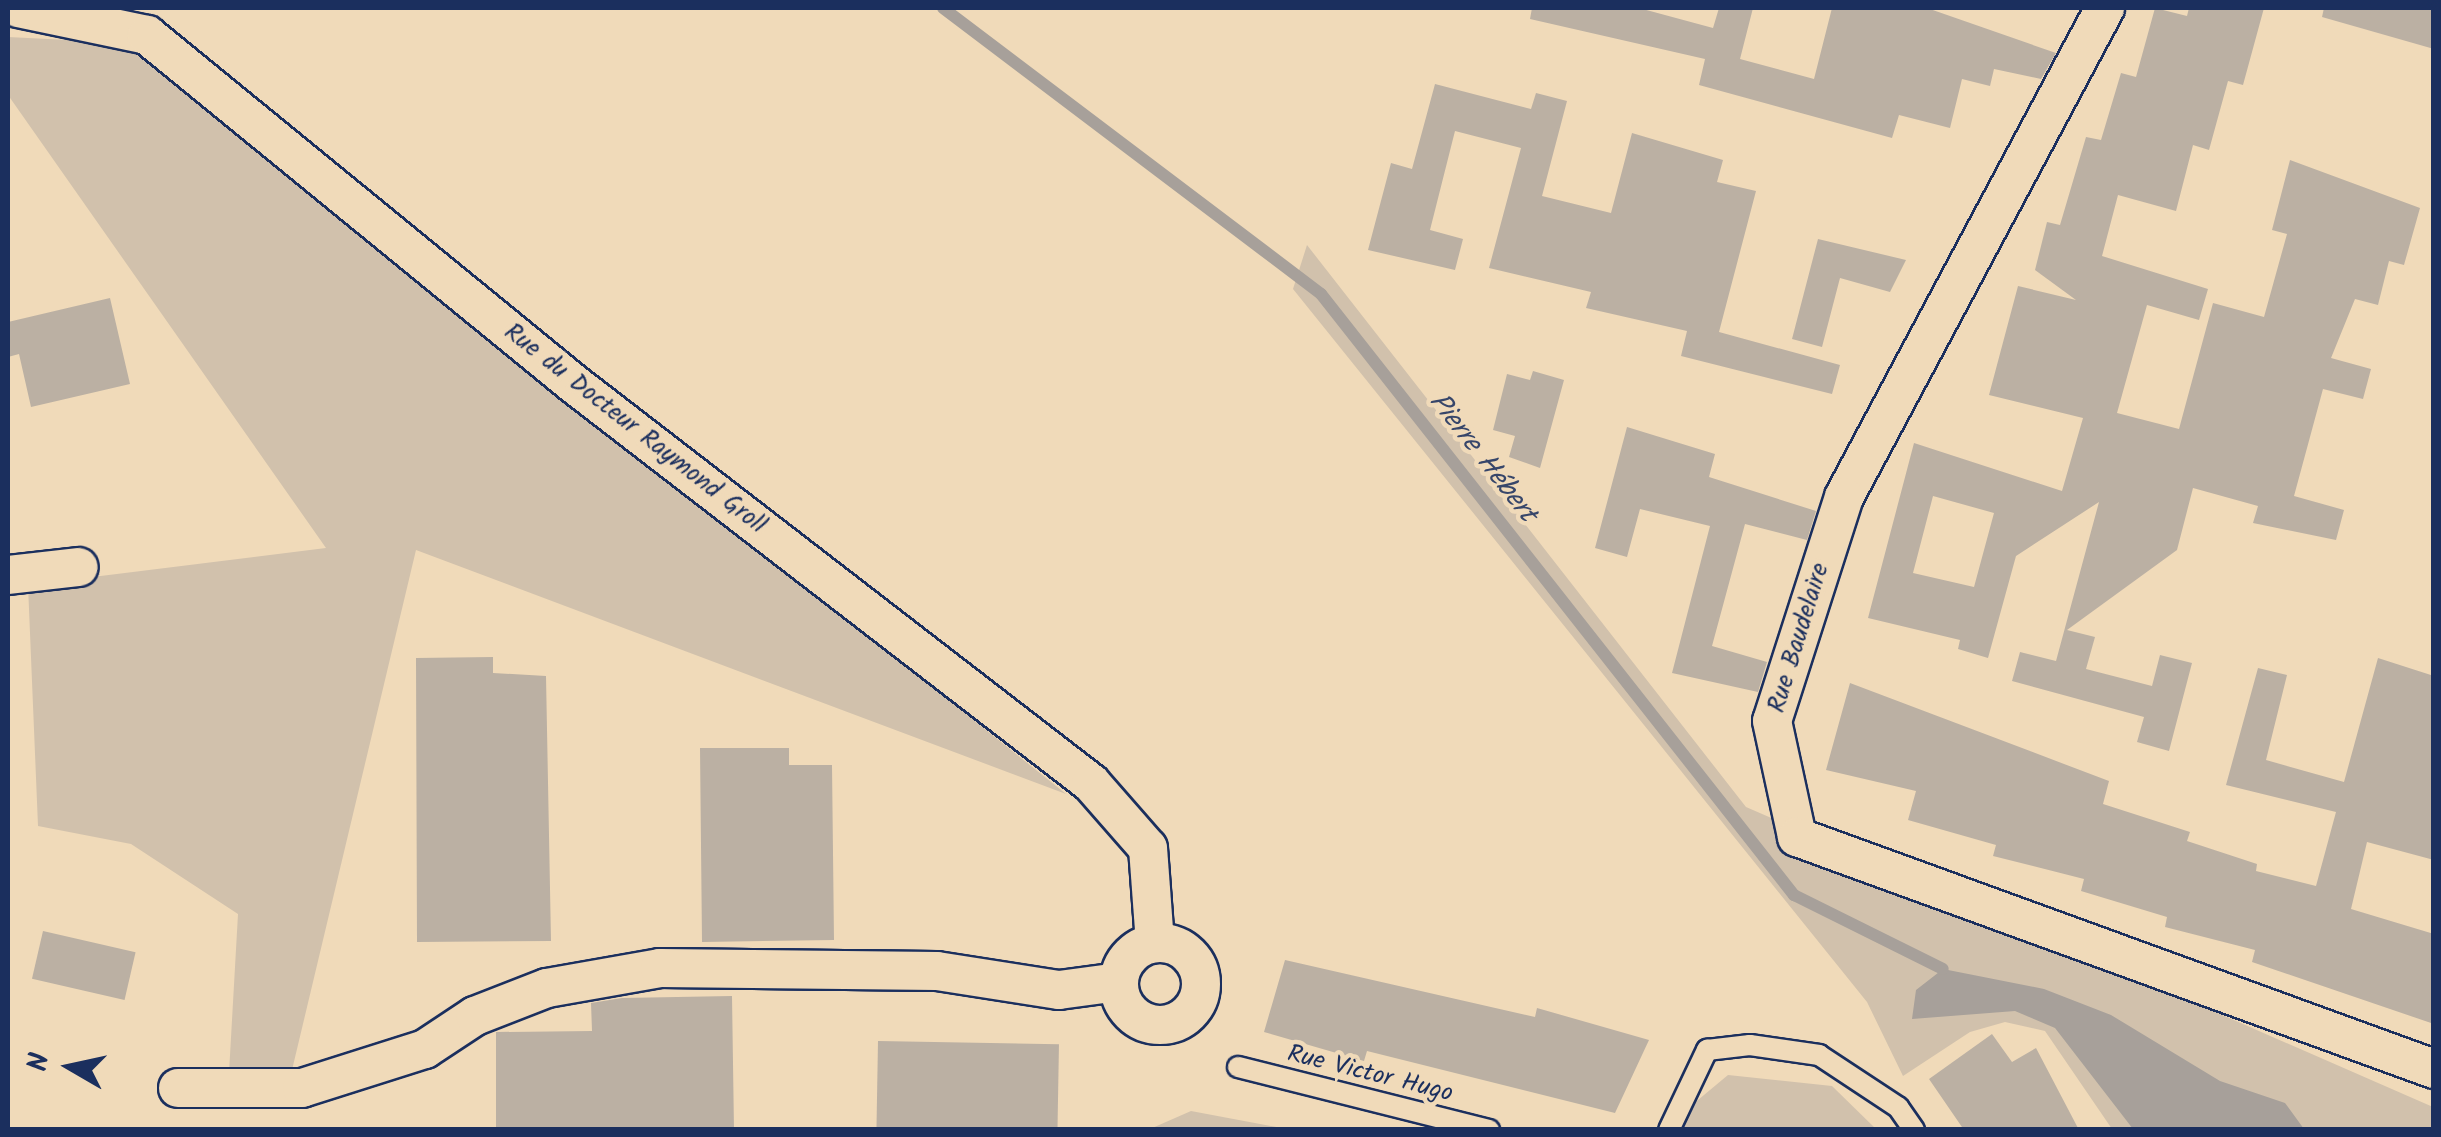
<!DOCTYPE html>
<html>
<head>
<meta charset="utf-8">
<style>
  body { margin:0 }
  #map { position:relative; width:2441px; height:1137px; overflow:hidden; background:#f0dab9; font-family:Kalam,sans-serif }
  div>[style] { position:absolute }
  .green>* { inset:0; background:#d1c1ac }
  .water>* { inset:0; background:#a7a09a }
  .stream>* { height:12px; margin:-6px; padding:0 6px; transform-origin:6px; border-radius:6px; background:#a7a09a }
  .building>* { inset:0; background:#bbb0a3; transform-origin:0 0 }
  .roads { filter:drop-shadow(2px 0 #1b2f5e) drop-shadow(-2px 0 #1b2f5e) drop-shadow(0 2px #1b2f5e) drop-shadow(0 -2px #1b2f5e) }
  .lane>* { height:20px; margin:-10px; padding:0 10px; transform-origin:10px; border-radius:10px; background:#f0dab9 }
  .street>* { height:38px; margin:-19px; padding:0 19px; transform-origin:19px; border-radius:19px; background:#f0dab9 }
  .street>.ring { margin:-19px; padding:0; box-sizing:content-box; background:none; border:38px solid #f0dab9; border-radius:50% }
  span { translate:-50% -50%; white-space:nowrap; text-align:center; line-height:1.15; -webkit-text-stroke:9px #f0dab9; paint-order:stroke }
  .street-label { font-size:25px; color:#1b2f5e }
  .water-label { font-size:28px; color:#37466a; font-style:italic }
  .frame { position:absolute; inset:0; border:10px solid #1b2f5e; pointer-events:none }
  .north { position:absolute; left:20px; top:1017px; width:100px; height:100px; -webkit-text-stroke:8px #f0dab9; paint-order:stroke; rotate:279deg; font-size:28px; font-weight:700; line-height:40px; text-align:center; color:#1b2f5e }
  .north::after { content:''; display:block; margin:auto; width:35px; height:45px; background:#1b2f5e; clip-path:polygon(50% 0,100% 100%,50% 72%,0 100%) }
</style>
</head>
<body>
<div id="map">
  <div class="green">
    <i style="clip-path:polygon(8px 37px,128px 43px,1066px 794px,416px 550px,292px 1070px,229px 1073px,238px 914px,131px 844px,38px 826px,28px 585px,326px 548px,8px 95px)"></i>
    <i style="clip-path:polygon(1307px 245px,1746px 807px,2433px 1107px,2433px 1129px,2112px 1129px,2045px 1031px,2005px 1022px,1970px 1032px,1903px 1076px,1867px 1002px,1293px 289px)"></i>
    <i style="clip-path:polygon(1728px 1075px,1832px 1086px,1876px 1129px,1662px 1130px)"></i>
    <i style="clip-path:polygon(1191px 1111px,1287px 1129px,1150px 1129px)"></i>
  </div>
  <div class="water">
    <i style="clip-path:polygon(1943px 969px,2044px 989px,2111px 1015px,2220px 1081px,2285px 1103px,2304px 1129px,2133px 1129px,2055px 1028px,2015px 1011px,1912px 1019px,1916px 990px)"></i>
  </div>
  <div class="stream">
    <i style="left:943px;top:8px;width:474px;rotate:37.1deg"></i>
    <i style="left:1321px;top:294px;width:765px;rotate:51.8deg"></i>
    <i style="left:1794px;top:895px;width:166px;rotate:26.4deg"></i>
  </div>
  <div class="building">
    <i style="clip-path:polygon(1532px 8px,1639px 8px,1713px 28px,1719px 8px,1753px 8px,1740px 59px,1814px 79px,1832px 8px,1927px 8px,2056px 53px,2041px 79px,1994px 69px,1990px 86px,1962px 79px,1950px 128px,1899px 115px,1892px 138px,1699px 85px,1705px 59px,1530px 19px)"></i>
    <i style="clip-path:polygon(evenodd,2155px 8px,2187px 16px,2189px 8px,2264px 8px,2243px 85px,2228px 81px,2209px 150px,2193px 145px,2176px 211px,2118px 195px,2102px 256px,2208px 289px,2199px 320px,2147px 305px,2117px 413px,2179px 429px,2213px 303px,2264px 317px,2287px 234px,2272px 230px,2290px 160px,2420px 208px,2404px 265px,2389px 261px,2378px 305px,2355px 299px,2331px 358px,2371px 369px,2363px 399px,2323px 389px,2294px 496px,2344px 510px,2336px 540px,2253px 523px,2258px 506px,2193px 488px,2177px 550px,2067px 630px,2095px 637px,2086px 669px,2152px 686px,2160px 655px,2192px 663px,2169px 751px,2137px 742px,2144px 717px,2012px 681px,2020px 652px,2056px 661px,2099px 502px,2016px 556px,1988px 658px,1958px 649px,1960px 640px,1868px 618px,1914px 443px,2062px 491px,2083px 418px,1989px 395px,2018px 286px,2076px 300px,2035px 270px,2047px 222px,2060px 225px,2086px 137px,2101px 140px,2121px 73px,2136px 77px,2155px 8px,1933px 496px,1994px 513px,1974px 587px,1913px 573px,1933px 496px)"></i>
    <i style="clip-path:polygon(2324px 8px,2434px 8px,2434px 49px,2322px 17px)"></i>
    <i style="clip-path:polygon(1435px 84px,1531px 109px,1536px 93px,1567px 101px,1542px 196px,1611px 213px,1632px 133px,1723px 160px,1717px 182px,1756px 191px,1719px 332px,1840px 365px,1832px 394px,1681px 356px,1687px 331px,1586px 308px,1591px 292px,1489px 268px,1521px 148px,1455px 131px,1430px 230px,1463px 239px,1455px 270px,1368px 250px,1391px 163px,1412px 169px)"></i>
    <i style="clip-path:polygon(1818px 239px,1906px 260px,1890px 292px,1840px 278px,1822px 347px,1792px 339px)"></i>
    <i style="clip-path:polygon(110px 298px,130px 384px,31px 407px,19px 354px,8px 357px,8px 322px)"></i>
    <i style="clip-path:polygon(1533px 371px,1564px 380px,1540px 468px,1509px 457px,1515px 436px,1493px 430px,1507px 374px,1530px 380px)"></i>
    <i style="clip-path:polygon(1627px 427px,1715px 454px,1709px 477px,1816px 511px,1807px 540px,1745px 524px,1712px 646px,1767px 662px,1758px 692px,1672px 673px,1710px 526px,1640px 509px,1627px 557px,1595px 548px)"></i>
    <i style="clip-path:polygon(493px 657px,493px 673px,546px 676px,551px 941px,417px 942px,416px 658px)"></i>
    <i style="clip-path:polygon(2378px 658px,2434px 676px,2434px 860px,2367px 842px,2351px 909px,2434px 934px,2434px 1024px,2252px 962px,2255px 950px,2165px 927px,2167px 917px,2081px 891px,2084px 879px,1993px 856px,1996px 845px,1908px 820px,1916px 791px,1826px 770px,1850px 683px,2109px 781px,2103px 804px,2190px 832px,2187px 841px,2257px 864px,2256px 871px,2316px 886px,2336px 812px,2226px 785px,2258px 668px,2287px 675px,2266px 760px,2344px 782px)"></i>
    <i style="clip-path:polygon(700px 748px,789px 748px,789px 765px,832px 765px,834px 940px,702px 942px)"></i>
    <i style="left:43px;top:931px;width:95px;height:49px;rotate:13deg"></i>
    <i style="clip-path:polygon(1285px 960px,1535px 1017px,1537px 1008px,1649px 1040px,1615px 1113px,1367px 1051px,1364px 1061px,1264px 1032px)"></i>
    <i style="clip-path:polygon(732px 996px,734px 1130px,496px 1130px,496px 1032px,592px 1031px,591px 1003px,622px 998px)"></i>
    <i style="clip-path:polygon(1992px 1034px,2012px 1062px,2036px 1048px,2079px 1130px,1964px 1130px,1929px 1079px)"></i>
    <i style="left:878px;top:1041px;width:181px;height:89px;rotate:1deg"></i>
  </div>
  <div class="roads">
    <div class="lane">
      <i style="left:1238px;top:1067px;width:259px;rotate:14.1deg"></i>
      <i style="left:1669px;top:1130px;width:89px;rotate:-64.6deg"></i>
      <i style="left:1707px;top:1050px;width:43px;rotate:-6.6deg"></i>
      <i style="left:1750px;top:1045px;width:70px;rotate:8.2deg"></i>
      <i style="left:1819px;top:1055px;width:95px;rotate:33.4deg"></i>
      <i style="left:1898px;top:1107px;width:28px;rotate:55deg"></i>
    </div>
    <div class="street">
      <i style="left:18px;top:8px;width:132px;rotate:11.8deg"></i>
      <i style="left:147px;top:35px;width:551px;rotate:39.26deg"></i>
      <i style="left:574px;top:384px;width:653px;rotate:37.66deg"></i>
      <i style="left:1091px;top:783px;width:86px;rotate:48.8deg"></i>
      <i style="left:1148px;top:848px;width:95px;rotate:85.8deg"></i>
      <i style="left:2105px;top:8px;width:554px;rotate:118.09deg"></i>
      <i style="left:1844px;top:497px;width:235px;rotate:107.8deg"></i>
      <i style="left:1772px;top:721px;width:119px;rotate:77.8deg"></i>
      <i style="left:1797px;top:837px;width:678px;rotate:20.01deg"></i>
      <i style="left:8px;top:575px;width:71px;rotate:-6.4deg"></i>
      <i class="ring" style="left:1119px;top:943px;width:44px;height:44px"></i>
      <i style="left:178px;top:1088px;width:124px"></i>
      <i style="left:302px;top:1088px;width:129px;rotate:-17.6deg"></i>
      <i style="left:425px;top:1049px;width:60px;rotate:-33.4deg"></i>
      <i style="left:475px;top:1016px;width:77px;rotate:-21.3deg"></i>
      <i style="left:547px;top:988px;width:115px;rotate:-10deg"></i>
      <i style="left:660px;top:968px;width:277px;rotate:0.6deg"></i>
      <i style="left:937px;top:971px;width:123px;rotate:8.9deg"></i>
      <i style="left:1059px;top:990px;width:60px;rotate:-7.7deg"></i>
    </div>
  </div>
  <div class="street-label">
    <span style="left:635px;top:429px;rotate:38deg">Rue du Docteur Raymond Groll</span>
    <span style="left:1799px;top:638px;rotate:-73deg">Rue Baudelaire</span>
    <span style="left:1370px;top:1074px;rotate:14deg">Rue Victor Hugo</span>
  </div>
  <div class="water-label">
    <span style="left:1482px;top:458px;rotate:52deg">Pierre Hébert</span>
  </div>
  <div class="frame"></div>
  <div class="north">N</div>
</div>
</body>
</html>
